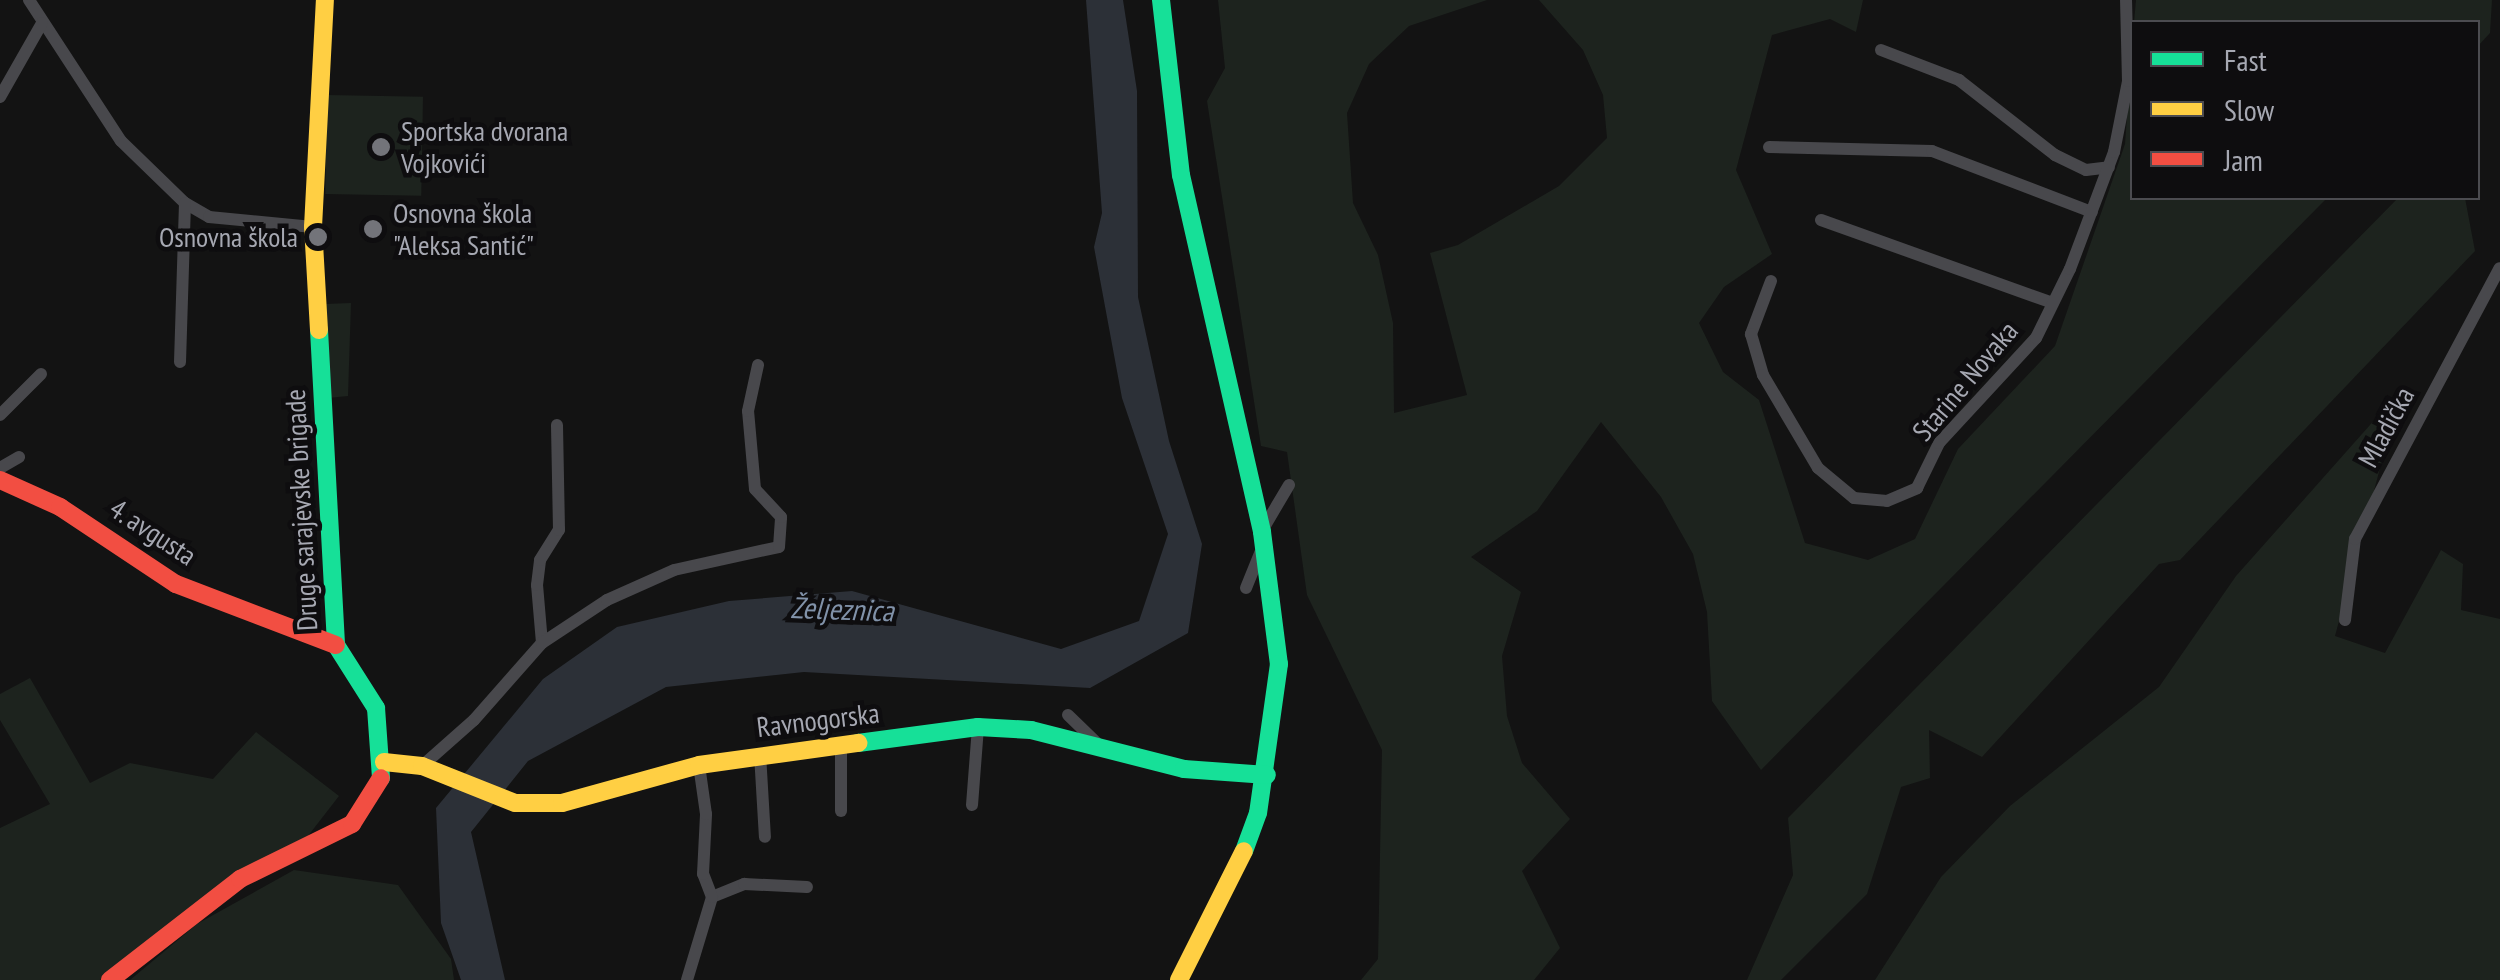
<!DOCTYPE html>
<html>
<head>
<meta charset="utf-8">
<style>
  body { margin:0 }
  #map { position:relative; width:2500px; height:980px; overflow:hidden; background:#131313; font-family:"PT Sans Narrow",sans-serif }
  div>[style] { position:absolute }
  .green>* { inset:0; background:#1d231e; transform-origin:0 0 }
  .water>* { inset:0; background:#2c3037 }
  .street>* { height:12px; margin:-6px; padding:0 6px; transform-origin:6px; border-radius:6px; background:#48484c }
  .fast>* { height:18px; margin:-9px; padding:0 9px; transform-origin:9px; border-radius:9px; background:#16e098 }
  .slow>* { height:18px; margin:-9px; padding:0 9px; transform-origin:9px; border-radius:9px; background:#ffcf43 }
  .jam>* { height:18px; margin:-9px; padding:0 9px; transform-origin:9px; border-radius:9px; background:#f24e42 }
  .dots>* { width:28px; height:28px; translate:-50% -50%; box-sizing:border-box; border:5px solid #0e0d0f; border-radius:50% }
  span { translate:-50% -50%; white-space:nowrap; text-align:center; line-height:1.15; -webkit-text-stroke:9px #0e0d0f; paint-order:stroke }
  .poi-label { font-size:28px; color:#a6a8b2 }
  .left { translate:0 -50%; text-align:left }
  .right { translate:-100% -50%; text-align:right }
  .street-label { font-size:28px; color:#a6a8b2 }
  .water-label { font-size:30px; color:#8192a9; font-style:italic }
  .legend { position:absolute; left:2130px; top:20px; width:350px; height:180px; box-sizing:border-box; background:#0e0d0f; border:2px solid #4b4b50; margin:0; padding:12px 18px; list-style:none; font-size:30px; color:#a6a8b2 }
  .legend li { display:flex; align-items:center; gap:20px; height:50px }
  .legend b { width:50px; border:2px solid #4b4b50 }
</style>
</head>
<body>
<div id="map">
  <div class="green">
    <i style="clip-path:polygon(1218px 0,1487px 0,1409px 26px,1369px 64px,1347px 113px,1353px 203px,1378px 255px,1393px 323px,1394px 413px,1467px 395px,1430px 253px,1458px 245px,1559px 186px,1607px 138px,1603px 95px,1583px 50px,1539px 0,1863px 0,1856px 32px,1830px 19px,1772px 35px,1736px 170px,1772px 254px,1724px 287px,1699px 323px,1723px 372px,1759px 400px,1805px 543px,1868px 560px,1915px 539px,1958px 449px,2055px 346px,2125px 144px,2132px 46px,2132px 198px,2327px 198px,1761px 770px,1712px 701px,1707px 612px,1693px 554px,1661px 497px,1601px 422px,1537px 511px,1471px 557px,1521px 592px,1502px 656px,1507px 716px,1522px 763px,1570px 819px,1522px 871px,1560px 948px,1534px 980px,1361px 980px,1378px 959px,1382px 750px,1307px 595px,1287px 452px,1261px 446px,1207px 101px,1225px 68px)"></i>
    <i style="clip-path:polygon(2136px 0,2492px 0,2490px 33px,2478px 46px,2478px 22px,2134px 22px)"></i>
    <i style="left:327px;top:95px;width:96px;height:99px;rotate:1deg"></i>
    <i style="clip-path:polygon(2398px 198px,2465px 198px,2475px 251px,2180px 560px,2159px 564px,1982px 757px,1929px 730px,1930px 778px,1901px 787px,1867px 894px,1781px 980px,1747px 980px,1793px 875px,1788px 818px)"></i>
    <i style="clip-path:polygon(351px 303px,348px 396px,328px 398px,325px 304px)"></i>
    <i style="clip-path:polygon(2401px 390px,2335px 636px,2385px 653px,2441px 550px,2463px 564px,2461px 610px,2500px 619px,2500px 980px,1875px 980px,1941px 877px,2010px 806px,2159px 687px,2236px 576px)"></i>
    <i style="clip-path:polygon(30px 678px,90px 783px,130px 763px,213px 779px,256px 732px,339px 796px,301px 845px,102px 980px,0 980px,0 828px,50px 804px,0 720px,0 694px)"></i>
    <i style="clip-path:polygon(294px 870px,398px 885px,451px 959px,454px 980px,130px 980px,197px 924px)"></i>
  </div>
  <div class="water">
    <i style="clip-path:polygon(1086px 0,1123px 0,1137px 91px,1138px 297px,1169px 441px,1202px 544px,1188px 633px,1090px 688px,804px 672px,666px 687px,528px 761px,471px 832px,505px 980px,461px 980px,441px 923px,436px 808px,543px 679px,617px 627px,729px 601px,852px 591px,1061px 649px,1139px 621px,1168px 534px,1122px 398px,1094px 247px,1102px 213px)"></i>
  </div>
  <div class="street">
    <i style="left:29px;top:0;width:168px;rotate:56.9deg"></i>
    <i style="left:121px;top:141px;width:89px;rotate:44.1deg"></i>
    <i style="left:185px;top:203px;width:28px;rotate:30deg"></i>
    <i style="left:209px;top:217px;width:104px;rotate:5.5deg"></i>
    <i style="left:1881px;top:50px;width:84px;rotate:21deg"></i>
    <i style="left:1959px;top:80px;width:122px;rotate:38deg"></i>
    <i style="left:2055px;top:155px;width:34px;rotate:26deg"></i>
    <i style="left:2086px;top:170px;width:23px;rotate:-7deg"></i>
    <i style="left:0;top:97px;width:85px;rotate:-60.4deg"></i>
    <i style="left:1769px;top:147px;width:163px;rotate:1.4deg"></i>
    <i style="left:1932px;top:151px;width:171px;rotate:20.9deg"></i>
    <i style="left:1821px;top:220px;width:246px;rotate:19.7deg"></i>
    <i style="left:1771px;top:281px;width:57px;rotate:110.7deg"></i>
    <i style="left:1751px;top:334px;width:43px;rotate:73.7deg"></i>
    <i style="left:1763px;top:375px;width:108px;rotate:59.4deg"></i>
    <i style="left:1818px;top:468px;width:47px;rotate:39.8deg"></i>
    <i style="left:1854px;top:498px;width:33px;rotate:5deg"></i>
    <i style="left:1887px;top:501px;width:33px;rotate:-23deg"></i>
    <i style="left:1917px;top:488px;width:50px;rotate:-63.9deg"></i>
    <i style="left:1939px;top:443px;width:143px;rotate:-47.3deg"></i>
    <i style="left:2036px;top:338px;width:77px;rotate:-63.8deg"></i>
    <i style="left:2070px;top:269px;width:125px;rotate:-69.4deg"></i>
    <i style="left:2114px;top:152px;width:72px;rotate:-78.8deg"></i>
    <i style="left:2128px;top:81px;width:81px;rotate:-91.4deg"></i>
    <i style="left:180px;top:362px;width:159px;rotate:-88.2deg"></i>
    <i style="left:0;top:415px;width:58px;rotate:-45deg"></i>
    <i style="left:0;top:468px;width:22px;rotate:-30deg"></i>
    <i style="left:1260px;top:534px;width:57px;rotate:-59.4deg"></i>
    <i style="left:1246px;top:588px;width:38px;rotate:-68deg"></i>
    <i style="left:2345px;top:620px;width:82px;rotate:-83deg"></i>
    <i style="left:2355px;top:539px;width:307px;rotate:-61.9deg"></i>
    <i style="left:542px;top:643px;width:58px;rotate:-94.9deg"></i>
    <i style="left:537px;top:585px;width:25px;rotate:-83deg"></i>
    <i style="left:540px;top:560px;width:36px;rotate:-58deg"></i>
    <i style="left:559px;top:530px;width:105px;rotate:-91.1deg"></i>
    <i style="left:1068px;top:715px;width:46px;rotate:44.1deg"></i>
    <i style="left:760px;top:754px;width:83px;rotate:86.6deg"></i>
    <i style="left:422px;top:766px;width:69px;rotate:-41.5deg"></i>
    <i style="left:474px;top:720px;width:103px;rotate:-48.6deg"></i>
    <i style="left:542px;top:643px;width:78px;rotate:-33.5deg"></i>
    <i style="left:607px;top:600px;width:73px;rotate:-24.1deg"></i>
    <i style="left:674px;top:570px;width:107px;rotate:-12.4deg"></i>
    <i style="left:779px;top:547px;width:30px;rotate:-86deg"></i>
    <i style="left:781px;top:517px;width:38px;rotate:-133deg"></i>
    <i style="left:755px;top:489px;width:78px;rotate:-95.1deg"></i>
    <i style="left:748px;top:411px;width:47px;rotate:-77.7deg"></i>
    <i style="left:972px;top:805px;width:78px;rotate:-85.6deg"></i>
    <i style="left:841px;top:811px;width:66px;rotate:-90deg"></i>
    <i style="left:712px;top:897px;width:35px;rotate:-22deg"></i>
    <i style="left:744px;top:884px;width:63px;rotate:2.7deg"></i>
    <i style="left:687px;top:980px;width:87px;rotate:-73.2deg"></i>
    <i style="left:712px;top:897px;width:25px;rotate:-111deg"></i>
    <i style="left:703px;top:874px;width:60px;rotate:-87.1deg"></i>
    <i style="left:706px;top:814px;width:49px;rotate:-98.1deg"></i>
  </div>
  <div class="fast">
    <i style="left:1161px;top:0;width:176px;rotate:83.5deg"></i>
    <i style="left:1181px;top:175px;width:366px;rotate:77.2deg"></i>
    <i style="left:1262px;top:532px;width:133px;rotate:82.7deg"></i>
    <i style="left:1279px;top:664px;width:150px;rotate:98deg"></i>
    <i style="left:1258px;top:813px;width:40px;rotate:110.2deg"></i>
    <i style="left:319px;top:330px;width:315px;rotate:86.9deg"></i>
    <i style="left:336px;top:645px;width:75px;rotate:57.6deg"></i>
    <i style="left:376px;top:708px;width:70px;rotate:85.9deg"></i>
    <i style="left:858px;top:743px;width:121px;rotate:-7.6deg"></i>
    <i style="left:978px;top:727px;width:53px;rotate:3.2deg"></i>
    <i style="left:1031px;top:730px;width:158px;rotate:14.3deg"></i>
    <i style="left:1184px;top:769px;width:83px;rotate:4.1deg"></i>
  </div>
  <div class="slow">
    <i style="left:319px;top:330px;width:103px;rotate:-93.3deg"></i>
    <i style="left:313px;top:227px;width:227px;rotate:-87deg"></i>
    <i style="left:384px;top:762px;width:38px;rotate:6deg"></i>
    <i style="left:422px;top:766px;width:100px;rotate:21.7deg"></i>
    <i style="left:515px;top:803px;width:47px"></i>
    <i style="left:562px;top:803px;width:142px;rotate:-15.5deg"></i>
    <i style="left:699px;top:765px;width:161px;rotate:-7.9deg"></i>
    <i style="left:1179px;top:980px;width:144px;rotate:-63.3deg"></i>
  </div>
  <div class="jam">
    <i style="left:0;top:480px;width:66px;rotate:24.2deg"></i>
    <i style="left:60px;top:507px;width:139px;rotate:33.6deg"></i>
    <i style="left:176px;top:584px;width:171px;rotate:20.9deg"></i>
    <i style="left:110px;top:980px;width:165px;rotate:-37.8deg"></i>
    <i style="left:240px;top:879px;width:125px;rotate:-26.2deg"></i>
    <i style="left:352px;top:824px;width:54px;rotate:-57.8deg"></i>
  </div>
  <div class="dots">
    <i style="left:381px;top:147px;background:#73747a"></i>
    <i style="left:373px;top:229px;background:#73747a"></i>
    <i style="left:318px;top:237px;background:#73747a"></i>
  </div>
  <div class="poi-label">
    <span class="left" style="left:401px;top:147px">Sportska dvorana<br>Vojkovići</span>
    <span class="left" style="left:393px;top:229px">Osnovna škola<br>"Aleksa Santić"</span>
    <span class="right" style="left:298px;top:237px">Osnovna škola</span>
  </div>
  <div class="street-label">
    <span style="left:1965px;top:381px;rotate:-50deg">Starine Novaka</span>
    <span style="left:2386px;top:427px;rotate:-62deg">Mladička</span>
    <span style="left:301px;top:510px;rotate:-93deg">Druge sarajevske brigade</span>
    <span style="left:153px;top:532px;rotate:33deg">4. avgusta</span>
    <span style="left:818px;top:720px;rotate:-7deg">Ravnogorska</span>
  </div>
  <div class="water-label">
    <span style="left:842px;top:609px;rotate:2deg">Željeznica</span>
  </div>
  <ul class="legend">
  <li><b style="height:12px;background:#16e098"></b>Fast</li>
  <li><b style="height:12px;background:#ffcf43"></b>Slow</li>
  <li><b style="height:12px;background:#f24e42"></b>Jam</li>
  </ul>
</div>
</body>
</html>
